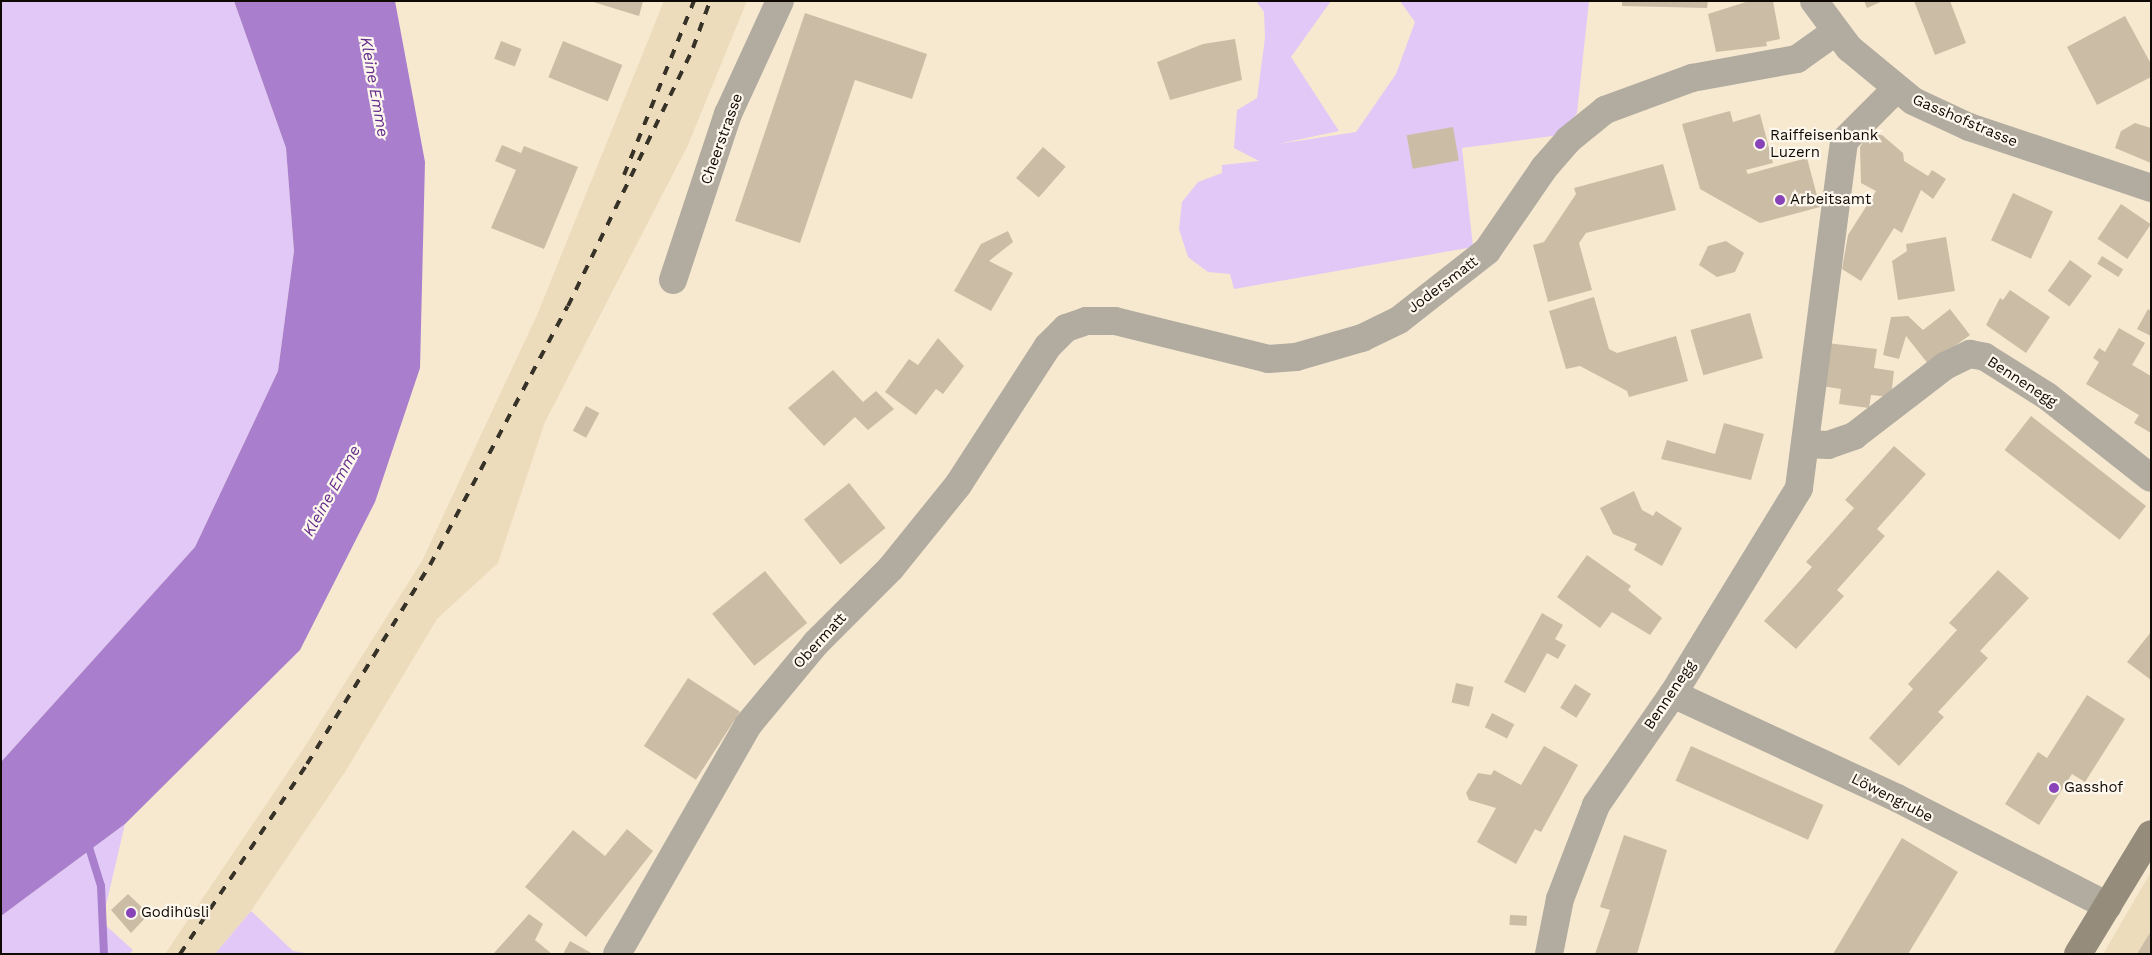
<!DOCTYPE html>
<html>
<head>
<meta charset="utf-8">
<style>
  body { margin:0 }
  #map { position:relative; width:2152px; height:955px; overflow:hidden; background:#f7e9cf; font-family:"Work Sans",sans-serif }
  div>[style] { position:absolute }
  .built>* { inset:0; background:#eddcbc }
  .green>* { inset:0; background:#e1c8f7 }
  .water>* { inset:0; background:#a97fcd }
  .stream>* { height:8px; margin:-4px; padding:0 4px; transform-origin:4px; border-radius:4px; background:#a97fcd }
  .building>* { inset:0; background:#cbbda5; transform-origin:0 0 }
  .minor>* { height:28px; margin:-14px; padding:0 14px; transform-origin:14px; border-radius:14px; background:#b1aba0 }
  .tertiary>* { height:28px; margin:-14px; padding:0 14px; transform-origin:14px; border-radius:14px; background:#b1aba0 }
  .secondary>* { height:28px; margin:-14px; padding:0 14px; transform-origin:14px; border-radius:14px; background:#958c7c }
  .rail>* { height:4px; margin-top:-2px; transform-origin:0; background:repeating-linear-gradient(90deg,#373227 0 9px,transparent 0 18px) }
  .dots>* { width:14px; height:14px; translate:-50% -50%; box-sizing:border-box; border:2px solid #fdf7ed; border-radius:50% }
  span { translate:-50% -50%; white-space:nowrap; text-align:center; line-height:1.15; -webkit-text-stroke:4.5px #fdf7ed; paint-order:stroke }
  .street-label { font-size:15px; color:#0f0b04 }
  .poi-label { font-size:15px; color:#0f0b04 }
  .left { translate:0 -50%; text-align:left }
  .water-label { font-size:16px; color:#642d8b; font-style:italic }
  .frame { position:absolute; inset:0; border:2px solid #0f0b04; pointer-events:none }
</style>
</head>
<body>
<div id="map">
  <div class="built">
    <i style="clip-path:polygon(664px 1px,747px 1px,688px 145px,545px 422px,498px 563px,437px 619px,345px 772px,251px 911px,215px 954px,165px 954px,300px 754px,422px 561px,537px 315px)"></i>
    <i style="clip-path:polygon(2151px 872px,2151px 954px,2103px 954px)"></i>
  </div>
  <div class="green">
    <i style="clip-path:polygon(1px 1px,234px 1px,286px 148px,294px 251px,278px 371px,195px 547px,1px 762px)"></i>
    <i style="clip-path:polygon(1256px 1px,1331px 1px,1291px 57px,1339px 131px,1278px 144px,1356px 132px,1396px 74px,1415px 22px,1400px 1px,1589px 1px,1577px 113px,1560px 135px,1462px 148px,1473px 247px,1234px 289px,1230px 274px,1208px 272px,1188px 257px,1179px 229px,1182px 202px,1198px 182px,1222px 173px,1222px 165px,1259px 161px,1234px 148px,1237px 110px,1257px 98px,1265px 38px,1264px 12px)"></i>
    <i style="clip-path:polygon(125px 824px,102px 922px,133px 950px,129px 954px,1px 954px,1px 916px)"></i>
    <i style="clip-path:polygon(251px 911px,293px 951px,312px 954px,215px 954px)"></i>
  </div>
  <div class="water">
    <i style="clip-path:polygon(234px 1px,395px 1px,425px 162px,420px 368px,375px 502px,300px 650px,125px 824px,1px 916px,1px 762px,195px 547px,278px 371px,294px 251px,286px 148px)"></i>
  </div>
  <div class="stream">
    <i style="left:87px;top:841px;width:47px;rotate:72.7deg"></i>
    <i style="left:101px;top:886px;width:68px;rotate:87.5deg"></i>
  </div>
  <div class="building">
    <i style="clip-path:polygon(590px 1px,643px 1px,639px 16px)"></i>
    <i style="clip-path:polygon(1622px 1px,1708px 1px,1707px 8px,1622px 6px)"></i>
    <i style="clip-path:polygon(1749px 1px,1773px 1px,1780px 39px,1766px 42px,1767px 46px,1716px 52px,1708px 14px)"></i>
    <i style="clip-path:polygon(1864px 1px,1883px 1px,1867px 8px)"></i>
    <i style="clip-path:polygon(1914px 1px,1950px 1px,1966px 43px,1935px 55px)"></i>
    <i style="clip-path:polygon(805px 13px,927px 54px,912px 99px,855px 80px,800px 243px,735px 221px)"></i>
    <i style="clip-path:polygon(2125px 16px,2151px 64px,2151px 77px,2097px 105px,2067px 47px)"></i>
    <i style="clip-path:polygon(1235px 39px,1242px 80px,1170px 100px,1157px 62px,1203px 44px)"></i>
    <i style="left:501px;top:41px;width:22px;height:19px;rotate:21deg"></i>
    <i style="left:563px;top:41px;width:64px;height:39px;rotate:22deg"></i>
    <i style="clip-path:polygon(1730px 111px,1733px 122px,1760px 114px,1773px 163px,1746px 170px,1748px 174px,1807px 158px,1820px 207px,1760px 223px,1700px 189px,1682px 124px)"></i>
    <i style="clip-path:polygon(2135px 123px,2151px 128px,2151px 163px,2115px 148px,2121px 131px)"></i>
    <i style="left:1453px;top:127px;width:34px;height:47px;rotate:80deg"></i>
    <i style="clip-path:polygon(1868px 134px,1882px 135px,1903px 153px,1904px 161px,1928px 176px,1932px 170px,1946px 179px,1933px 199px,1921px 190px,1902px 233px,1894px 228px,1861px 281px,1842px 269px,1848px 235px,1876px 191px,1861px 183px,1860px 147px)"></i>
    <i style="clip-path:polygon(502px 145px,521px 153px,524px 146px,578px 167px,544px 249px,491px 228px,516px 170px,495px 161px)"></i>
    <i style="left:1043px;top:147px;width:30px;height:41px;rotate:41deg"></i>
    <i style="clip-path:polygon(1663px 164px,1676px 210px,1586px 233px,1579px 243px,1592px 290px,1548px 302px,1533px 245px,1544px 242px,1576px 194px,1574px 188px)"></i>
    <i style="left:2013px;top:193px;width:44px;height:52px;rotate:25deg"></i>
    <i style="left:2121px;top:204px;width:36px;height:42px;rotate:34deg"></i>
    <i style="clip-path:polygon(1008px 231px,1013px 242px,989px 261px,1013px 273px,991px 311px,954px 291px,981px 244px)"></i>
    <i style="clip-path:polygon(1946px 237px,1955px 291px,1898px 300px,1892px 261px,1907px 251px,1906px 244px)"></i>
    <i style="clip-path:polygon(1726px 241px,1744px 253px,1735px 272px,1717px 277px,1699px 265px,1708px 246px)"></i>
    <i style="left:2102px;top:256px;width:25px;height:9px;rotate:32deg"></i>
    <i style="left:2070px;top:260px;width:27px;height:38px;rotate:36deg"></i>
    <i style="clip-path:polygon(2010px 290px,2050px 317px,2026px 353px,1986px 325px,2000px 298px,2003px 300px)"></i>
    <i style="clip-path:polygon(1594px 297px,1609px 349px,1617px 353px,1676px 336px,1688px 381px,1629px 397px,1627px 391px,1580px 366px,1566px 369px,1549px 311px)"></i>
    <i style="clip-path:polygon(1950px 309px,1970px 335px,1929px 365px,1906px 336px,1899px 359px,1883px 355px,1891px 317px,1908px 316px,1923px 330px)"></i>
    <i style="clip-path:polygon(2148px 309px,2151px 311px,2151px 336px,2137px 329px)"></i>
    <i style="left:1750px;top:313px;width:47px;height:62px;rotate:74deg"></i>
    <i style="clip-path:polygon(2119px 328px,2145px 343px,2132px 365px,2151px 376px,2151px 433px,2134px 423px,2139px 415px,2086px 384px,2099px 362px,2093px 358px,2099px 348px,2105px 352px)"></i>
    <i style="clip-path:polygon(938px 338px,964px 366px,943px 394px,936px 389px,916px 415px,885px 392px,909px 359px,918px 365px)"></i>
    <i style="clip-path:polygon(1827px 343px,1877px 349px,1874px 368px,1894px 371px,1891px 397px,1871px 395px,1869px 408px,1839px 404px,1841px 389px,1821px 386px)"></i>
    <i style="clip-path:polygon(833px 370px,863px 402px,876px 391px,894px 409px,868px 430px,855px 417px,824px 446px,788px 408px)"></i>
    <i style="left:586px;top:406px;width:15px;height:28px;rotate:28deg"></i>
    <i style="left:2031px;top:416px;width:146px;height:43px;rotate:38deg"></i>
    <i style="clip-path:polygon(1724px 423px,1764px 434px,1751px 480px,1661px 459px,1667px 440px,1715px 454px)"></i>
    <i style="clip-path:polygon(1894px 446px,1926px 474px,1877px 529px,1885px 536px,1837px 590px,1844px 596px,1796px 649px,1764px 621px,1812px 567px,1806px 562px,1854px 508px,1845px 500px)"></i>
    <i style="left:849px;top:483px;width:58px;height:58px;rotate:51deg"></i>
    <i style="clip-path:polygon(1634px 491px,1642px 510px,1653px 516px,1656px 511px,1682px 528px,1662px 566px,1634px 550px,1637px 544px,1613px 534px,1600px 508px)"></i>
    <i style="clip-path:polygon(1587px 555px,1631px 586px,1628px 590px,1662px 618px,1650px 635px,1612px 612px,1600px 628px,1557px 597px)"></i>
    <i style="clip-path:polygon(1998px 570px,2029px 598px,1980px 651px,1988px 658px,1938px 712px,1944px 717px,1899px 766px,1869px 738px,1913px 689px,1908px 684px,1957px 630px,1949px 623px)"></i>
    <i style="left:765px;top:571px;width:67px;height:68px;rotate:51deg"></i>
    <i style="clip-path:polygon(1542px 613px,1563px 625px,1555px 639px,1566px 645px,1558px 659px,1547px 653px,1525px 693px,1504px 682px)"></i>
    <i style="clip-path:polygon(2151px 632px,2151px 680px,2127px 662px)"></i>
    <i style="left:688px;top:678px;width:62px;height:81px;rotate:33deg"></i>
    <i style="left:1456px;top:683px;width:18px;height:20px;rotate:13deg"></i>
    <i style="left:1575px;top:684px;width:19px;height:28px;rotate:32deg"></i>
    <i style="clip-path:polygon(2087px 695px,2125px 719px,2085px 782px,2072px 774px,2039px 825px,2005px 804px,2038px 752px,2047px 758px)"></i>
    <i style="left:1492px;top:713px;width:25px;height:16px;rotate:27deg"></i>
    <i style="clip-path:polygon(1544px 746px,1578px 765px,1541px 832px,1535px 829px,1516px 864px,1477px 842px,1496px 808px,1469px 800px,1466px 793px,1478px 773px,1491px 775px,1494px 770px,1521px 785px)"></i>
    <i style="left:1691px;top:746px;width:145px;height:38px;rotate:24deg"></i>
    <i style="clip-path:polygon(627px 829px,653px 851px,586px 937px,525px 887px,573px 830px,605px 856px)"></i>
    <i style="clip-path:polygon(1624px 835px,1667px 850px,1637px 954px,1595px 954px,1610px 910px,1600px 907px)"></i>
    <i style="clip-path:polygon(1902px 838px,1958px 872px,1908px 954px,1833px 954px)"></i>
    <i style="clip-path:polygon(128px 894px,149px 914px,131px 933px,111px 910px)"></i>
    <i style="clip-path:polygon(529px 914px,543px 924px,535px 940px,552px 954px,494px 953px)"></i>
    <i style="left:1510px;top:915px;width:17px;height:10px;rotate:3deg"></i>
    <i style="clip-path:polygon(2151px 931px,2151px 954px,2137px 954px)"></i>
    <i style="clip-path:polygon(570px 941px,593px 954px,563px 954px)"></i>
  </div>
  <div class="minor">
    <i style="left:673px;top:280px;width:175px;rotate:-71.7deg"></i>
    <i style="left:728px;top:114px;width:124px;rotate:-65.3deg"></i>
    <i style="left:1807px;top:444px;width:21px;rotate:3deg"></i>
    <i style="left:1828px;top:445px;width:28px;rotate:-19deg"></i>
    <i style="left:1854px;top:436px;width:115px;rotate:-37.6deg"></i>
    <i style="left:1945px;top:366px;width:28px;rotate:-26deg"></i>
    <i style="left:1970px;top:354px;width:15px;rotate:11deg"></i>
    <i style="left:1985px;top:357px;width:73px;rotate:32.2deg"></i>
    <i style="left:2047px;top:396px;width:132px;rotate:38.3deg"></i>
    <i style="left:1673px;top:694px;width:247px;rotate:24.9deg"></i>
    <i style="left:1897px;top:798px;width:237px;rotate:27.1deg"></i>
    <i style="left:617px;top:954px;width:264px;rotate:-60.2deg"></i>
    <i style="left:748px;top:725px;width:107px;rotate:-50.3deg"></i>
    <i style="left:816px;top:643px;width:106px;rotate:-45deg"></i>
    <i style="left:891px;top:568px;width:107px;rotate:-51.1deg"></i>
    <i style="left:958px;top:485px;width:166px;rotate:-57.1deg"></i>
    <i style="left:1048px;top:346px;width:25px;rotate:-45deg"></i>
    <i style="left:1066px;top:328px;width:21px;rotate:-19deg"></i>
    <i style="left:1086px;top:321px;width:29px"></i>
    <i style="left:1115px;top:321px;width:158px;rotate:13.9deg"></i>
    <i style="left:1268px;top:359px;width:28px;rotate:-4deg"></i>
    <i style="left:1296px;top:357px;width:69px;rotate:-16.1deg"></i>
    <i style="left:1362px;top:338px;width:41px;rotate:-25.9deg"></i>
    <i style="left:1399px;top:320px;width:112px;rotate:-38.1deg"></i>
    <i style="left:1487px;top:251px;width:101px;rotate:-55.5deg"></i>
    <i style="left:1544px;top:168px;width:37px;rotate:-49deg"></i>
    <i style="left:1568px;top:140px;width:48px;rotate:-39deg"></i>
    <i style="left:1605px;top:110px;width:93px;rotate:-20.2deg"></i>
    <i style="left:1692px;top:78px;width:107px;rotate:-10.3deg"></i>
    <i style="left:1797px;top:59px;width:47px;rotate:-35.4deg"></i>
    <i style="left:1549px;top:954px;width:56px;rotate:-78.7deg"></i>
    <i style="left:1560px;top:899px;width:101px;rotate:-69deg"></i>
    <i style="left:1596px;top:805px;width:135px;rotate:-55.3deg"></i>
    <i style="left:1673px;top:694px;width:241px;rotate:-58.5deg"></i>
    <i style="left:1799px;top:488px;width:350px;rotate:-82.6deg"></i>
    <i style="left:1844px;top:141px;width:72px;rotate:-45deg"></i>
  </div>
  <div class="tertiary">
    <i style="left:1814px;top:1px;width:59px;rotate:53.3deg"></i>
    <i style="left:1849px;top:48px;width:83px;rotate:39.6deg"></i>
    <i style="left:1913px;top:101px;width:62px;rotate:24.9deg"></i>
    <i style="left:1969px;top:127px;width:192px;rotate:18.5deg"></i>
  </div>
  <div class="secondary">
    <i style="left:2078px;top:954px;width:140px;rotate:-58.7deg"></i>
  </div>
  <div class="rail">
    <i style="left:624px;top:175px;width:188px;rotate:-68.1deg"></i>
    <i style="left:180px;top:954px;width:229px;rotate:-56.2deg"></i>
    <i style="left:307px;top:764px;width:234px;rotate:-58.3deg"></i>
    <i style="left:430px;top:565px;width:293px;rotate:-62deg"></i>
    <i style="left:568px;top:306px;width:287px;rotate:-64.1deg"></i>
    <i style="left:693px;top:48px;width:50px;rotate:-70.1deg"></i>
  </div>
  <div class="dots">
    <i style="left:1760px;top:144px;background:#8743b7"></i>
    <i style="left:1780px;top:200px;background:#8743b7"></i>
    <i style="left:2054px;top:788px;background:#8743b7"></i>
    <i style="left:131px;top:913px;background:#8743b7"></i>
  </div>
  <div class="street-label">
    <span style="left:1965px;top:121px;rotate:23deg">Gasshofstrasse</span>
    <span style="left:722px;top:139px;rotate:-70deg">Cheerstrasse</span>
    <span style="left:1443px;top:285px;rotate:-37deg">Jodersmatt</span>
    <span style="left:2022px;top:382px;rotate:33deg">Bennenegg</span>
    <span style="left:820px;top:641px;rotate:-47deg">Obermatt</span>
    <span style="left:1670px;top:695px;rotate:-56deg">Bennenegg</span>
    <span style="left:1892px;top:798px;rotate:27deg">Löwengrube</span>
  </div>
  <div class="poi-label">
    <span class="left" style="left:1770px;top:144px">Raiffeisenbank<br>Luzern</span>
    <span class="left" style="left:1790px;top:200px">Arbeitsamt</span>
    <span class="left" style="left:2064px;top:788px">Gasshof</span>
    <span class="left" style="left:141px;top:913px">Godihüsli</span>
  </div>
  <div class="water-label">
    <span style="left:374px;top:87px;rotate:80deg">Kleine Emme</span>
    <span style="left:332px;top:491px;rotate:-61deg">Kleine Emme</span>
  </div>
  <div class="frame"></div>
</div>
</body>
</html>
